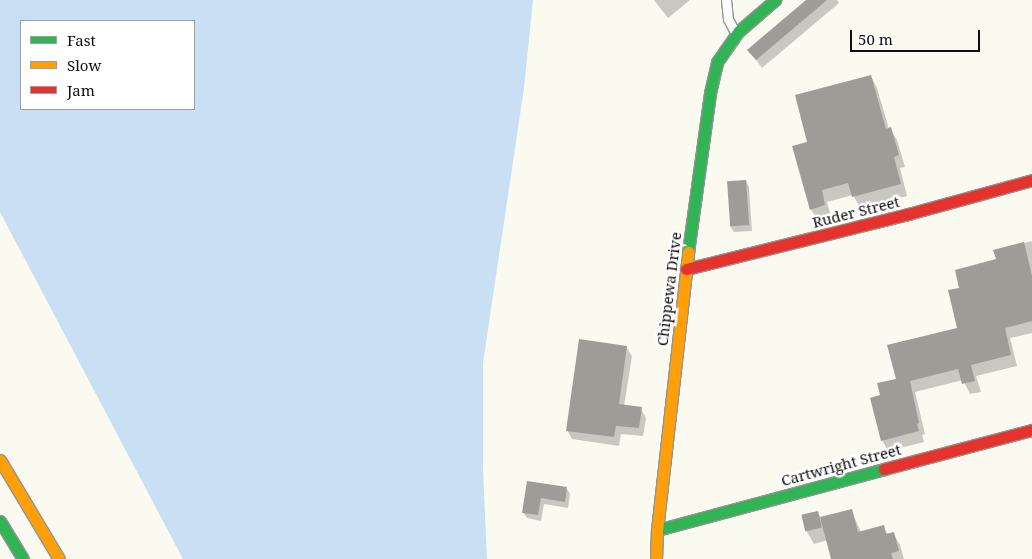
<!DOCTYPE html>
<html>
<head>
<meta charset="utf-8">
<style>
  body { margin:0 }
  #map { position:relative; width:1032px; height:559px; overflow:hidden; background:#fbfaf1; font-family:"Noto Serif",serif }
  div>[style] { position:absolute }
  .water>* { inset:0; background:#c8dff4 }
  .shadow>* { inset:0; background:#0003 }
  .building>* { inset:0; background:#9e9c97; transform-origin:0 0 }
  .roads { filter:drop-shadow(1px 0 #949490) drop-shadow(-1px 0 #949490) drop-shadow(0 1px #949490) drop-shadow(0 -1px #949490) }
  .lane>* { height:9px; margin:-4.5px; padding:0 4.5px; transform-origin:4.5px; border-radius:4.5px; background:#fefefd }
  .fast>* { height:11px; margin:-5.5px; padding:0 5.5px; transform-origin:5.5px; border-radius:5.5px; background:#30b455 }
  .slow>* { height:11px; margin:-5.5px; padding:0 5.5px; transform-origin:5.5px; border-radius:5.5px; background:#ff9f0a }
  .jam>* { height:11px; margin:-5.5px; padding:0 5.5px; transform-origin:5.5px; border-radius:5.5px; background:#e5322d }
  span { translate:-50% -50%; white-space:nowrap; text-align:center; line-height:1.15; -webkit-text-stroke:5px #fff; paint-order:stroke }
  .street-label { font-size:15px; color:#0d0d0d }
  .legend { position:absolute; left:20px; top:20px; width:175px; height:90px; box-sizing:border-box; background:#fff; border:1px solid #9e9e9e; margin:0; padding:6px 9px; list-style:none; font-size:15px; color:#0d0d0d }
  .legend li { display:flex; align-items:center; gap:10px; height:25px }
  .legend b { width:25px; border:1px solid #9e9e9e }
  .scale { position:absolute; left:850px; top:30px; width:130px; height:22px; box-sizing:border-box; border:2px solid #0d0d0d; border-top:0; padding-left:6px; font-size:15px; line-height:18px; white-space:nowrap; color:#0d0d0d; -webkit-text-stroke:4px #fff; paint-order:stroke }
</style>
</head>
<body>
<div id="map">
  <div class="water">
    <i style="clip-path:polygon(evenodd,0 0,533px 0,524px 88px,483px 363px,483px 469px,487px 559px,183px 559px,0 212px,0 0,21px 21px,194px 21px,194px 109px,21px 109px,21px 21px)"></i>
  </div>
  <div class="shadow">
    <i style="clip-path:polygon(654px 0,690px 0,668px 18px)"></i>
    <i style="clip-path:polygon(808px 0,837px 0,839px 3px,762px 68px,749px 50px)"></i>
    <i style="clip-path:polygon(871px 76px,877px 88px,889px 129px,890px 129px,897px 140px,905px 167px,900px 168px,907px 196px,860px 208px,853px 195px,827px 202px,831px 217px,818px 221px,811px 209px,809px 143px)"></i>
    <i style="clip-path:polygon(746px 181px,749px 187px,752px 231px,734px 232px,730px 226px)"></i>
    <i style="clip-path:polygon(1032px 241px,1032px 333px,1010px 338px,1017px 366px,976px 376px,981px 392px,970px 394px,963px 380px,915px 392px,925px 434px,922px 435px,924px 442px,888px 451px,882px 440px,882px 396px,897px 380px,959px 328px,961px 289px,997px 260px,995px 250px)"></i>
    <i style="clip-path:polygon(626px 347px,632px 356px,624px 406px,641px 409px,646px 418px,643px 436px,621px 434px,619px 446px,572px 439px,567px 430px)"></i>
    <i style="clip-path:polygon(528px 483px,567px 489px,570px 494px,568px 508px,544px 504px,541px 521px,527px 518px,523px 512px)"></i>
    <i style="clip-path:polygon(851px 510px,861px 532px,883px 527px,888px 534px,893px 533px,900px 545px,904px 559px,832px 559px,828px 540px,814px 544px,807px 532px,818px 513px,821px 518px)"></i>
  </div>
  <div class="building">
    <i style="clip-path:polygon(806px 0,827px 0,756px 60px,747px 50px)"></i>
    <i style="clip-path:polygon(871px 75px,886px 129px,891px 127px,899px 155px,894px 157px,901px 184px,852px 197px,848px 183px,822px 190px,825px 205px,810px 210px,792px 146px,807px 142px,795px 95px)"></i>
    <i style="left:746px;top:180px;width:45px;height:19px;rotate:86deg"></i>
    <i style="clip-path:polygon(1024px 242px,1032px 276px,1032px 321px,1005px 328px,1011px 355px,971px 365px,975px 381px,962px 384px,958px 369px,910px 381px,919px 423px,917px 424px,919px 431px,881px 441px,870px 398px,880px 395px,877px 383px,896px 379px,887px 345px,957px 328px,948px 290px,959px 288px,955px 270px,996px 259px,993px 250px)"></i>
    <i style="clip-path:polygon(579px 339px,627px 346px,619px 404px,642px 407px,639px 428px,616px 426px,614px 437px,566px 431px)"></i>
    <i style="clip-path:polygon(527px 481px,567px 487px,565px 502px,541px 498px,538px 515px,522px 513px)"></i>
    <i style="clip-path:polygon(852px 509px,858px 532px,884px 525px,886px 534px,894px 532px,899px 551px,891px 553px,893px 559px,831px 559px,820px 517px)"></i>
    <i style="left:818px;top:511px;width:17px;height:17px;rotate:77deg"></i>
  </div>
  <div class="roads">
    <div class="lane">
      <i style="left:726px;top:0;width:19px;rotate:84deg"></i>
      <i style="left:728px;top:19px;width:15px;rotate:62deg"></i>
    </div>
    <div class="fast">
      <i style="left:688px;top:252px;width:161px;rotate:-82.1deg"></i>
      <i style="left:710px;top:93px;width:32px;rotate:-77deg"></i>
      <i style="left:717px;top:62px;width:38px;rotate:-55deg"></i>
      <i style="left:739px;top:31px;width:48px;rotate:-40.7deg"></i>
      <i style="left:0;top:521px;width:44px;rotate:58.8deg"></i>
      <i style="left:657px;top:530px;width:235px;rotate:-15deg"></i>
    </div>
    <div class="slow">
      <i style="left:0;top:460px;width:115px;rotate:59.2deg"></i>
      <i style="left:656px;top:559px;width:29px;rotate:-88deg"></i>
      <i style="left:657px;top:530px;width:280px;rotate:-83.6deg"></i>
    </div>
    <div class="jam">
      <i style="left:686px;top:269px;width:229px;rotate:-13.9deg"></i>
      <i style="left:908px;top:214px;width:129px;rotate:-15.3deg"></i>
      <i style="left:884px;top:469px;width:153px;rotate:-14.8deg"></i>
    </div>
  </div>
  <div class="street-label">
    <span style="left:856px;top:212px;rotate:-14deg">Ruder Street</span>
    <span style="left:669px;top:289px;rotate:-83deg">Chippewa Drive</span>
    <span style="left:841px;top:465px;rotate:-15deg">Cartwright Street</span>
  </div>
  <ul class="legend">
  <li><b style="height:6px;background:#30b455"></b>Fast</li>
  <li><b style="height:6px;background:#ff9f0a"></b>Slow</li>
  <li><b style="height:6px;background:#e5322d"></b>Jam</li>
  </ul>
  <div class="scale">50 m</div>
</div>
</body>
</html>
